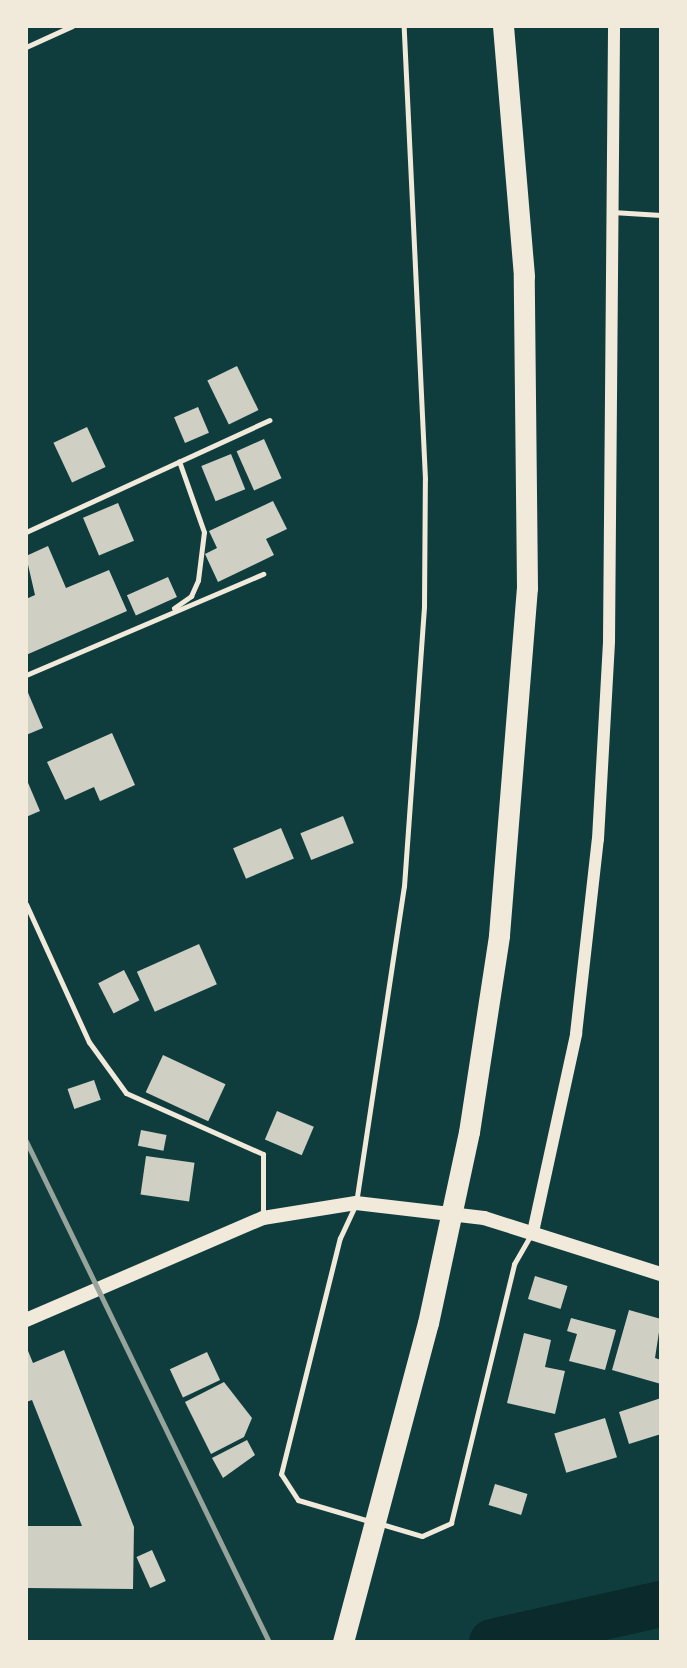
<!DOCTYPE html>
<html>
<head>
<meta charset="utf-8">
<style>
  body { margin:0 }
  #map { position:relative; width:687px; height:1668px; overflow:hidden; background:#0f3d3e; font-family:"Fira Sans Condensed",sans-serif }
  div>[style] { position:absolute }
  .river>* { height:46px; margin:-23px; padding:0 23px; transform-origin:23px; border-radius:23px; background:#0a2a2b }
  .building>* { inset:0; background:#cfcfc3; transform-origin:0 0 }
  .service>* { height:5px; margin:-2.5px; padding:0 2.5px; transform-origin:2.5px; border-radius:2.5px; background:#f1e9da }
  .tertiary>* { height:12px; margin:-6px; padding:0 6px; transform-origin:6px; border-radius:6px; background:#f1e9da }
  .secondary>* { height:14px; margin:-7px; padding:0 7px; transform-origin:7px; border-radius:7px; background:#f1e9da }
  .motorway>* { height:21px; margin:-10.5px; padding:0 10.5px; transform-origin:10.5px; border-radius:10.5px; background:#f1e9da }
  .rail>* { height:5px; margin:-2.5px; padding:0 2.5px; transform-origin:2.5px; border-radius:2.5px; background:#97a49c }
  span { translate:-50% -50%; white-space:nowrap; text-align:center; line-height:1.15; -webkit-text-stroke:7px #f1e9da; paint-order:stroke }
  .frame { position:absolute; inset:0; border:28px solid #f1e9da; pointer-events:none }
</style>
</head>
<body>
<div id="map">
  <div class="river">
    <i style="left:492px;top:1642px;width:173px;rotate:-12.7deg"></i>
  </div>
  <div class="building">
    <i style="left:237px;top:366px;width:49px;height:33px;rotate:64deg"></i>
    <i style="left:198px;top:407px;width:28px;height:26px;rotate:67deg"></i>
    <i style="left:87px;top:427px;width:44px;height:37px;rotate:65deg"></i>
    <i style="left:264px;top:439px;width:43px;height:30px;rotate:66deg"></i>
    <i style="left:231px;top:454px;width:38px;height:32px;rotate:68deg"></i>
    <i style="clip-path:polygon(273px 501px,287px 529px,266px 539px,274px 555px,218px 582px,205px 554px,217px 548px,209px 531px)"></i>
    <i style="left:118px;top:503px;width:41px;height:38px;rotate:67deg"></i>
    <i style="clip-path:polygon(48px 546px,66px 588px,109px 570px,127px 611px,26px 655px,26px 599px,35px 595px,26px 556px)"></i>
    <i style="left:168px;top:577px;width:22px;height:45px;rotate:66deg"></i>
    <i style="clip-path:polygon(26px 688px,43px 728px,26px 735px)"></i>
    <i style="clip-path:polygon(112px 733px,135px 785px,100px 801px,94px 787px,65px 800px,47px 762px)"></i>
    <i style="clip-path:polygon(26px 778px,40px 811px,26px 817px)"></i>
    <i style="left:343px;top:816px;width:29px;height:46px;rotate:68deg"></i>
    <i style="left:281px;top:828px;width:33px;height:52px;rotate:67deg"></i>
    <i style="left:199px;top:944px;width:44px;height:68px;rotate:66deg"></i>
    <i style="left:124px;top:970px;width:34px;height:29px;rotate:63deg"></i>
    <i style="left:163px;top:1055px;width:69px;height:41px;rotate:25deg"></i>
    <i style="left:94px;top:1080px;width:21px;height:28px;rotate:71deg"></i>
    <i style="left:277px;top:1111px;width:40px;height:31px;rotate:23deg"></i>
    <i style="left:141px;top:1130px;width:26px;height:16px;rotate:11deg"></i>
    <i style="left:146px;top:1156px;width:49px;height:39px;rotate:8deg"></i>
    <i style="left:535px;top:1276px;width:34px;height:24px;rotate:17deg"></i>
    <i style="clip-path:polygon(629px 1310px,661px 1319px,655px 1358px,661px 1360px,661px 1384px,612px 1370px)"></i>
    <i style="clip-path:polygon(571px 1318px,616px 1330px,605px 1370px,569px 1361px,577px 1334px,567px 1331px)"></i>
    <i style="clip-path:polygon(524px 1333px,551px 1340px,545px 1367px,565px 1371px,555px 1414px,507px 1403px)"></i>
    <i style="clip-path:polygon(26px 1346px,33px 1363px,64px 1350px,134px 1527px,133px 1589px,26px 1588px,26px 1526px,82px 1526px,32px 1400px,26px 1402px)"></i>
    <i style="left:207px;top:1352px;width:31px;height:41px;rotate:65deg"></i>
    <i style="clip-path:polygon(224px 1382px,252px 1418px,244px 1437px,211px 1454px,185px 1402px)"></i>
    <i style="clip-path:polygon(661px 1398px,661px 1434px,629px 1444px,619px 1412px)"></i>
    <i style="left:605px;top:1418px;width:41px;height:53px;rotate:73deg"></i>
    <i style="clip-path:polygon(247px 1440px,255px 1455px,223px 1478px,212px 1458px)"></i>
    <i style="left:495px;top:1484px;width:34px;height:22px;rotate:17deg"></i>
    <i style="left:152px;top:1550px;width:34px;height:17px;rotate:66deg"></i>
  </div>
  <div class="service">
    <i style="left:26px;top:47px;width:51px;rotate:-24.5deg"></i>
    <i style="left:612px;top:212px;width:49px;rotate:3.5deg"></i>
    <i style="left:26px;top:532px;width:268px;rotate:-24.7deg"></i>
    <i style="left:174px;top:608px;width:21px;rotate:-35deg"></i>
    <i style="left:191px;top:596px;width:17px;rotate:-66deg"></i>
    <i style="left:198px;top:580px;width:48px;rotate:-82.9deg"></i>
    <i style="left:204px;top:532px;width:75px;rotate:-109.4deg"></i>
    <i style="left:26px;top:675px;width:258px;rotate:-23.1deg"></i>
    <i style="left:26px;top:904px;width:152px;rotate:65.5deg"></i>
    <i style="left:89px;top:1042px;width:63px;rotate:54deg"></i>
    <i style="left:126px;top:1093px;width:150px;rotate:24deg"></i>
    <i style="left:263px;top:1154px;width:61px;rotate:90deg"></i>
    <i style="left:369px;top:1521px;width:74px;rotate:-163.5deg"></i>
    <i style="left:298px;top:1500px;width:31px;rotate:-123deg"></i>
    <i style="left:281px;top:1474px;width:243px;rotate:-76deg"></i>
    <i style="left:340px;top:1238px;width:38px;rotate:-65deg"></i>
    <i style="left:356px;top:1203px;width:321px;rotate:-81.4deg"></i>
    <i style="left:404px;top:886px;width:280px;rotate:-85.9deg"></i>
    <i style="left:424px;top:607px;width:128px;rotate:-89.6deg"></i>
    <i style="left:425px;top:479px;width:453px;rotate:-92.7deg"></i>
    <i style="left:378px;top:1523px;width:46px;rotate:16.5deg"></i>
    <i style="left:422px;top:1536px;width:32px;rotate:-24deg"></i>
    <i style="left:451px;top:1523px;width:267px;rotate:-76.3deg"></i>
    <i style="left:514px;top:1264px;width:34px;rotate:-60deg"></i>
  </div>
  <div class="tertiary">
    <i style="left:533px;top:1232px;width:203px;rotate:-77.7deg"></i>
    <i style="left:576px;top:1034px;width:196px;rotate:-83.6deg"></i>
    <i style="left:598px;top:839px;width:198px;rotate:-86.8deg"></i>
    <i style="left:609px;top:641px;width:615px;rotate:-89.53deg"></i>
  </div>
  <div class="secondary">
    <i style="left:26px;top:1320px;width:258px;rotate:-23.3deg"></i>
    <i style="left:263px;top:1218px;width:94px;rotate:-9.2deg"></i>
    <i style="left:356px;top:1203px;width:129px;rotate:6.7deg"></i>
    <i style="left:484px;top:1218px;width:186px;rotate:17.6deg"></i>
  </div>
  <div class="motorway">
    <i style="left:343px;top:1642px;width:330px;rotate:-75.1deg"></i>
    <i style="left:428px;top:1323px;width:195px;rotate:-77.9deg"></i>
    <i style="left:469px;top:1132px;width:199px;rotate:-81.3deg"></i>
    <i style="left:499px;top:935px;width:348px;rotate:-85.4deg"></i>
    <i style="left:527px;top:588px;width:312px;rotate:-90.6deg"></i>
    <i style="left:524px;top:276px;width:251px;rotate:-94.8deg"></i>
  </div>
  <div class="rail">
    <i style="left:26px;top:1141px;width:557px;rotate:64.13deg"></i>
  </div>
  <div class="frame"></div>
</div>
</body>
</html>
